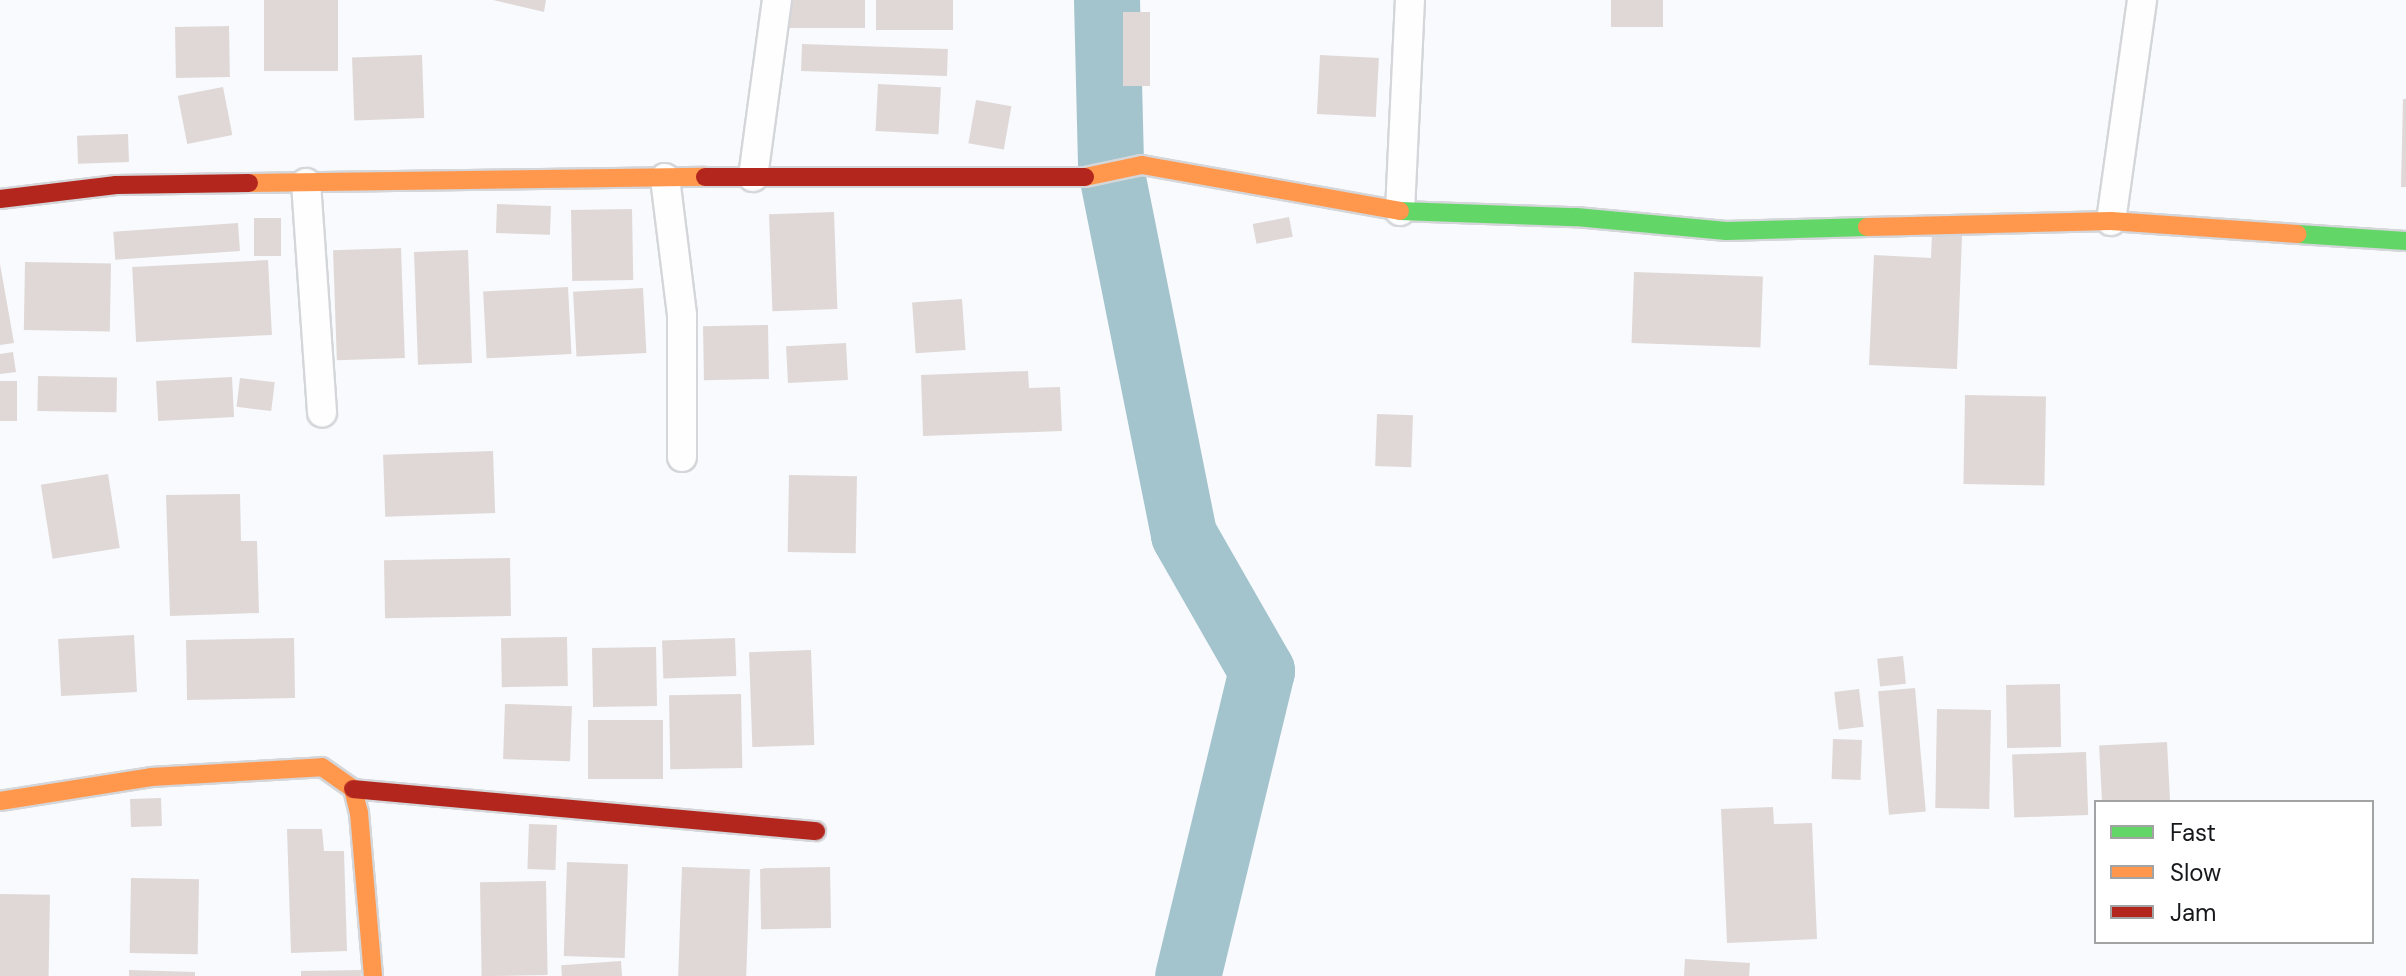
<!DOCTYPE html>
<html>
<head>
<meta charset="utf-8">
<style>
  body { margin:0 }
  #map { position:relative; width:2406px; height:976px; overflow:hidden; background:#f8fafd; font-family:"DM Sans",sans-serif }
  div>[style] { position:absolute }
  .river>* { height:66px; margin:-33px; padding:0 33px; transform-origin:33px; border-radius:33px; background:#a3c3cd }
  .building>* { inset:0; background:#dfd8d7; transform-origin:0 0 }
  .roads { filter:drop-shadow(2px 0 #d4d6d9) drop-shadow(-2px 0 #d4d6d9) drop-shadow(0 2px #d4d6d9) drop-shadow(0 -2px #d4d6d9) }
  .street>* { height:28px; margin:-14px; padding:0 14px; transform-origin:14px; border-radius:14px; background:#fefeff }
  .fast>* { height:18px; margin:-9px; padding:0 9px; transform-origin:9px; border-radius:9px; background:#63d668 }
  .slow>* { height:18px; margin:-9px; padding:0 9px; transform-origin:9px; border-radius:9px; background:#ff974d }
  .jam>* { height:18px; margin:-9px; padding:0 9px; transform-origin:9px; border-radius:9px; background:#b3261e }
  span { translate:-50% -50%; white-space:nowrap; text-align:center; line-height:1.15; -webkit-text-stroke:6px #fff; paint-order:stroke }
  .legend { position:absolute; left:2094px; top:800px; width:280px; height:144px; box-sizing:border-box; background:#fff; border:2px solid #a2a3a4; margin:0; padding:10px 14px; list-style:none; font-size:24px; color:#16181b }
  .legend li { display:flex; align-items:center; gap:16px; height:40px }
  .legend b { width:40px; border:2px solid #a2a3a4 }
</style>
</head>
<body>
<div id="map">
  <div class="river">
    <i style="left:1107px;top:0;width:169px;rotate:88.6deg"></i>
    <i style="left:1111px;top:169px;width:373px;rotate:78.7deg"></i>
    <i style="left:1184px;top:535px;width:157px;rotate:60.2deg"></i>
    <i style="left:1262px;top:671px;width:314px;rotate:103.6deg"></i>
  </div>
  <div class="building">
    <i style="left:264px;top:0;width:74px;height:71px"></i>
    <i style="clip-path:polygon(493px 0,546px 0,544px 12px)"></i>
    <i style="left:789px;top:0;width:76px;height:28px"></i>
    <i style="left:876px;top:0;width:77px;height:30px"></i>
    <i style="left:1611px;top:0;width:52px;height:27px"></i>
    <i style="left:1123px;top:12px;width:27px;height:74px"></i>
    <i style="left:229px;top:26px;width:51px;height:54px;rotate:89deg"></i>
    <i style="left:802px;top:44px;width:146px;height:27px;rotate:2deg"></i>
    <i style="left:422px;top:55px;width:63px;height:70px;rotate:88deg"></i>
    <i style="left:1320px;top:55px;width:59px;height:59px;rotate:3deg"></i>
    <i style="left:878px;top:84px;width:63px;height:47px;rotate:3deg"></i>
    <i style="left:223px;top:87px;width:49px;height:46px;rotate:79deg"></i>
    <i style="clip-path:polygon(2403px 99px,2406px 99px,2406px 187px,2401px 187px)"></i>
    <i style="left:976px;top:100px;width:36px;height:44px;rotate:10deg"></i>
    <i style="left:128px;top:134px;width:28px;height:51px;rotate:88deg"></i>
    <i style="left:497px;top:204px;width:54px;height:29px;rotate:2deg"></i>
    <i style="left:632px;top:209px;width:71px;height:61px;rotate:89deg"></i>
    <i style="left:834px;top:212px;width:97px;height:65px;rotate:88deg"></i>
    <i style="left:1289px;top:217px;width:20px;height:37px;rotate:79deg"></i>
    <i style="left:254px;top:218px;width:27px;height:38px"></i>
    <i style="left:238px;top:223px;width:28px;height:125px;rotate:86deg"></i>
    <i style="clip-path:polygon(1932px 234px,1962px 236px,1957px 369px,1869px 365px,1874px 255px,1931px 258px)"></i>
    <i style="left:401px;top:248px;width:110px;height:68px;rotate:88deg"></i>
    <i style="left:468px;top:250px;width:113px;height:54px;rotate:88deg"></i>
    <i style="left:268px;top:260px;width:75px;height:136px;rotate:87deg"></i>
    <i style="left:25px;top:262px;width:86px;height:68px;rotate:1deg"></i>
    <i style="clip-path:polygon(0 264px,14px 343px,0 345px)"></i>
    <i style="left:1634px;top:272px;width:129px;height:71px;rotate:2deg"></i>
    <i style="left:568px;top:287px;width:67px;height:85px;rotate:87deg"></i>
    <i style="left:643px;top:288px;width:65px;height:70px;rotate:87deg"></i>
    <i style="left:962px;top:299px;width:51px;height:50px;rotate:86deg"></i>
    <i style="left:768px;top:325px;width:54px;height:65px;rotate:89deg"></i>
    <i style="left:846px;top:343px;width:37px;height:60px;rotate:87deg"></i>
    <i style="clip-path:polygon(13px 352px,16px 372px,0 374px,0 354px)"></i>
    <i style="clip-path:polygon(1028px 371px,1029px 388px,1060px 387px,1062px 431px,923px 436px,921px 375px)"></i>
    <i style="left:38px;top:376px;width:79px;height:35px;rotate:1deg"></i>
    <i style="left:232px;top:377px;width:40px;height:76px;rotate:87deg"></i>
    <i style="left:240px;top:378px;width:35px;height:29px;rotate:7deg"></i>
    <i style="left:0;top:381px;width:17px;height:40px"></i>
    <i style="left:1965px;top:395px;width:81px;height:89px;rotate:1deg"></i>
    <i style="left:1377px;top:414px;width:36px;height:52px;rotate:2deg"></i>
    <i style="left:493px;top:451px;width:62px;height:110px;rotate:88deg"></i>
    <i style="left:108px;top:474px;width:75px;height:68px;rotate:81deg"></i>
    <i style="left:789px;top:475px;width:68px;height:77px;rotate:1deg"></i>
    <i style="clip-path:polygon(240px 494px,241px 541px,257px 541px,259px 613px,170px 616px,166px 495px)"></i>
    <i style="left:510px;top:558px;width:58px;height:126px;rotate:89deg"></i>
    <i style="left:134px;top:635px;width:57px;height:76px;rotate:87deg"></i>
    <i style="left:567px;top:637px;width:49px;height:66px;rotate:89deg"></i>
    <i style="left:294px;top:638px;width:60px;height:108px;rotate:89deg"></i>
    <i style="left:735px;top:638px;width:38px;height:73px;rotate:88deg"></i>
    <i style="left:656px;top:647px;width:59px;height:64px;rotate:89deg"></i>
    <i style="left:811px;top:650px;width:95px;height:62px;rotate:88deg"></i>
    <i style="left:1903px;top:656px;width:28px;height:26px;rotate:84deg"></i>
    <i style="left:2060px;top:684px;width:63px;height:54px;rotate:89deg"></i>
    <i style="left:1915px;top:688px;width:124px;height:37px;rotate:85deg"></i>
    <i style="left:1859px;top:689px;width:38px;height:25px;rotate:83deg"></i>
    <i style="left:741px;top:694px;width:74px;height:72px;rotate:89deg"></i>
    <i style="left:505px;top:704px;width:67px;height:55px;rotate:2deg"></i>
    <i style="left:1937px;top:709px;width:54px;height:99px;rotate:1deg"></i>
    <i style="left:588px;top:720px;width:75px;height:59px"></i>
    <i style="left:1833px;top:739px;width:29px;height:40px;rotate:2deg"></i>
    <i style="left:2167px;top:742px;width:60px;height:68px;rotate:87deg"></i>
    <i style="left:2086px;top:752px;width:63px;height:74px;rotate:88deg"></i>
    <i style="left:161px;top:798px;width:28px;height:31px;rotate:88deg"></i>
    <i style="clip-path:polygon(1773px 807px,1774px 824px,1812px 823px,1817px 939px,1727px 943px,1721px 809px)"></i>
    <i style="left:529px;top:824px;width:28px;height:45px;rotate:2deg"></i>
    <i style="clip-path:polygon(287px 829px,322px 829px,324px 851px,344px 851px,347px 951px,291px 953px)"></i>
    <i style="left:567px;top:862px;width:61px;height:94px;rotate:2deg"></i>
    <i style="left:682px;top:867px;width:68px;height:109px;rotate:2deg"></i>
    <i style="left:830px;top:867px;width:61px;height:70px;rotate:89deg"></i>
    <i style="left:131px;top:878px;width:68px;height:75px;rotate:1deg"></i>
    <i style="left:546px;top:881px;width:94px;height:66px;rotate:89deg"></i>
    <i style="left:0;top:894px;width:50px;height:82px;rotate:1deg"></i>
    <i style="clip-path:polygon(1685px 959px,1750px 963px,1749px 976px,1684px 976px)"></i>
    <i style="left:621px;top:961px;width:15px;height:60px;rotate:86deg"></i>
    <i style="clip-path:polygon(129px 970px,195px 972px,195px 976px,129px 976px)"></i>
    <i style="clip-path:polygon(361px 970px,361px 976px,301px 976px,301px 971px)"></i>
  </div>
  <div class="roads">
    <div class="street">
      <i style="left:753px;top:177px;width:179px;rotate:-82.3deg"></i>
      <i style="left:665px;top:178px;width:138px;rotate:82.9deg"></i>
      <i style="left:682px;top:315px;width:142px;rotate:90deg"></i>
      <i style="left:306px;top:183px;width:230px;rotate:86deg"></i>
      <i style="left:1400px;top:211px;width:211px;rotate:-87.3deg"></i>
      <i style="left:2111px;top:221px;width:223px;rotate:-82deg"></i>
    </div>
    <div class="fast">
      <i style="left:1400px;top:211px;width:176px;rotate:2deg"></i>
      <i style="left:1576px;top:217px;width:151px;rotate:5.3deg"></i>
      <i style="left:1726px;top:231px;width:141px;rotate:-1.6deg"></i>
      <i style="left:2298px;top:234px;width:108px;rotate:3.7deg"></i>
    </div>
    <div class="slow">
      <i style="left:1085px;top:177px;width:58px;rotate:-11.9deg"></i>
      <i style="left:1142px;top:165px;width:262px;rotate:10.1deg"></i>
      <i style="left:249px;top:183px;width:456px;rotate:-0.8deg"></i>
      <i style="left:1867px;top:227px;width:244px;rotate:-1.4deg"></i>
      <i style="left:2111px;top:221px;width:187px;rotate:4deg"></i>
      <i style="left:0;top:801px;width:153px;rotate:-9deg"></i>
      <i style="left:151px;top:777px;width:171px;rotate:-3.3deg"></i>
      <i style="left:322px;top:767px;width:38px;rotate:35deg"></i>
      <i style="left:353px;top:789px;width:25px;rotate:76deg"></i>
      <i style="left:359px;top:813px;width:164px;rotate:85.1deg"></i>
    </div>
    <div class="jam">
      <i style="left:705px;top:177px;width:380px"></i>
      <i style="left:0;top:199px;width:117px;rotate:-6.9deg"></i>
      <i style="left:116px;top:185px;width:133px;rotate:-0.9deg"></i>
      <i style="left:353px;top:789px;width:465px;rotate:5.2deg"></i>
    </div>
  </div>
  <ul class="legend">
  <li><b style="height:10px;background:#63d668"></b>Fast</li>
  <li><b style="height:10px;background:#ff974d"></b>Slow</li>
  <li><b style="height:10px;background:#b3261e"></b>Jam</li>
  </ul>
</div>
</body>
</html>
